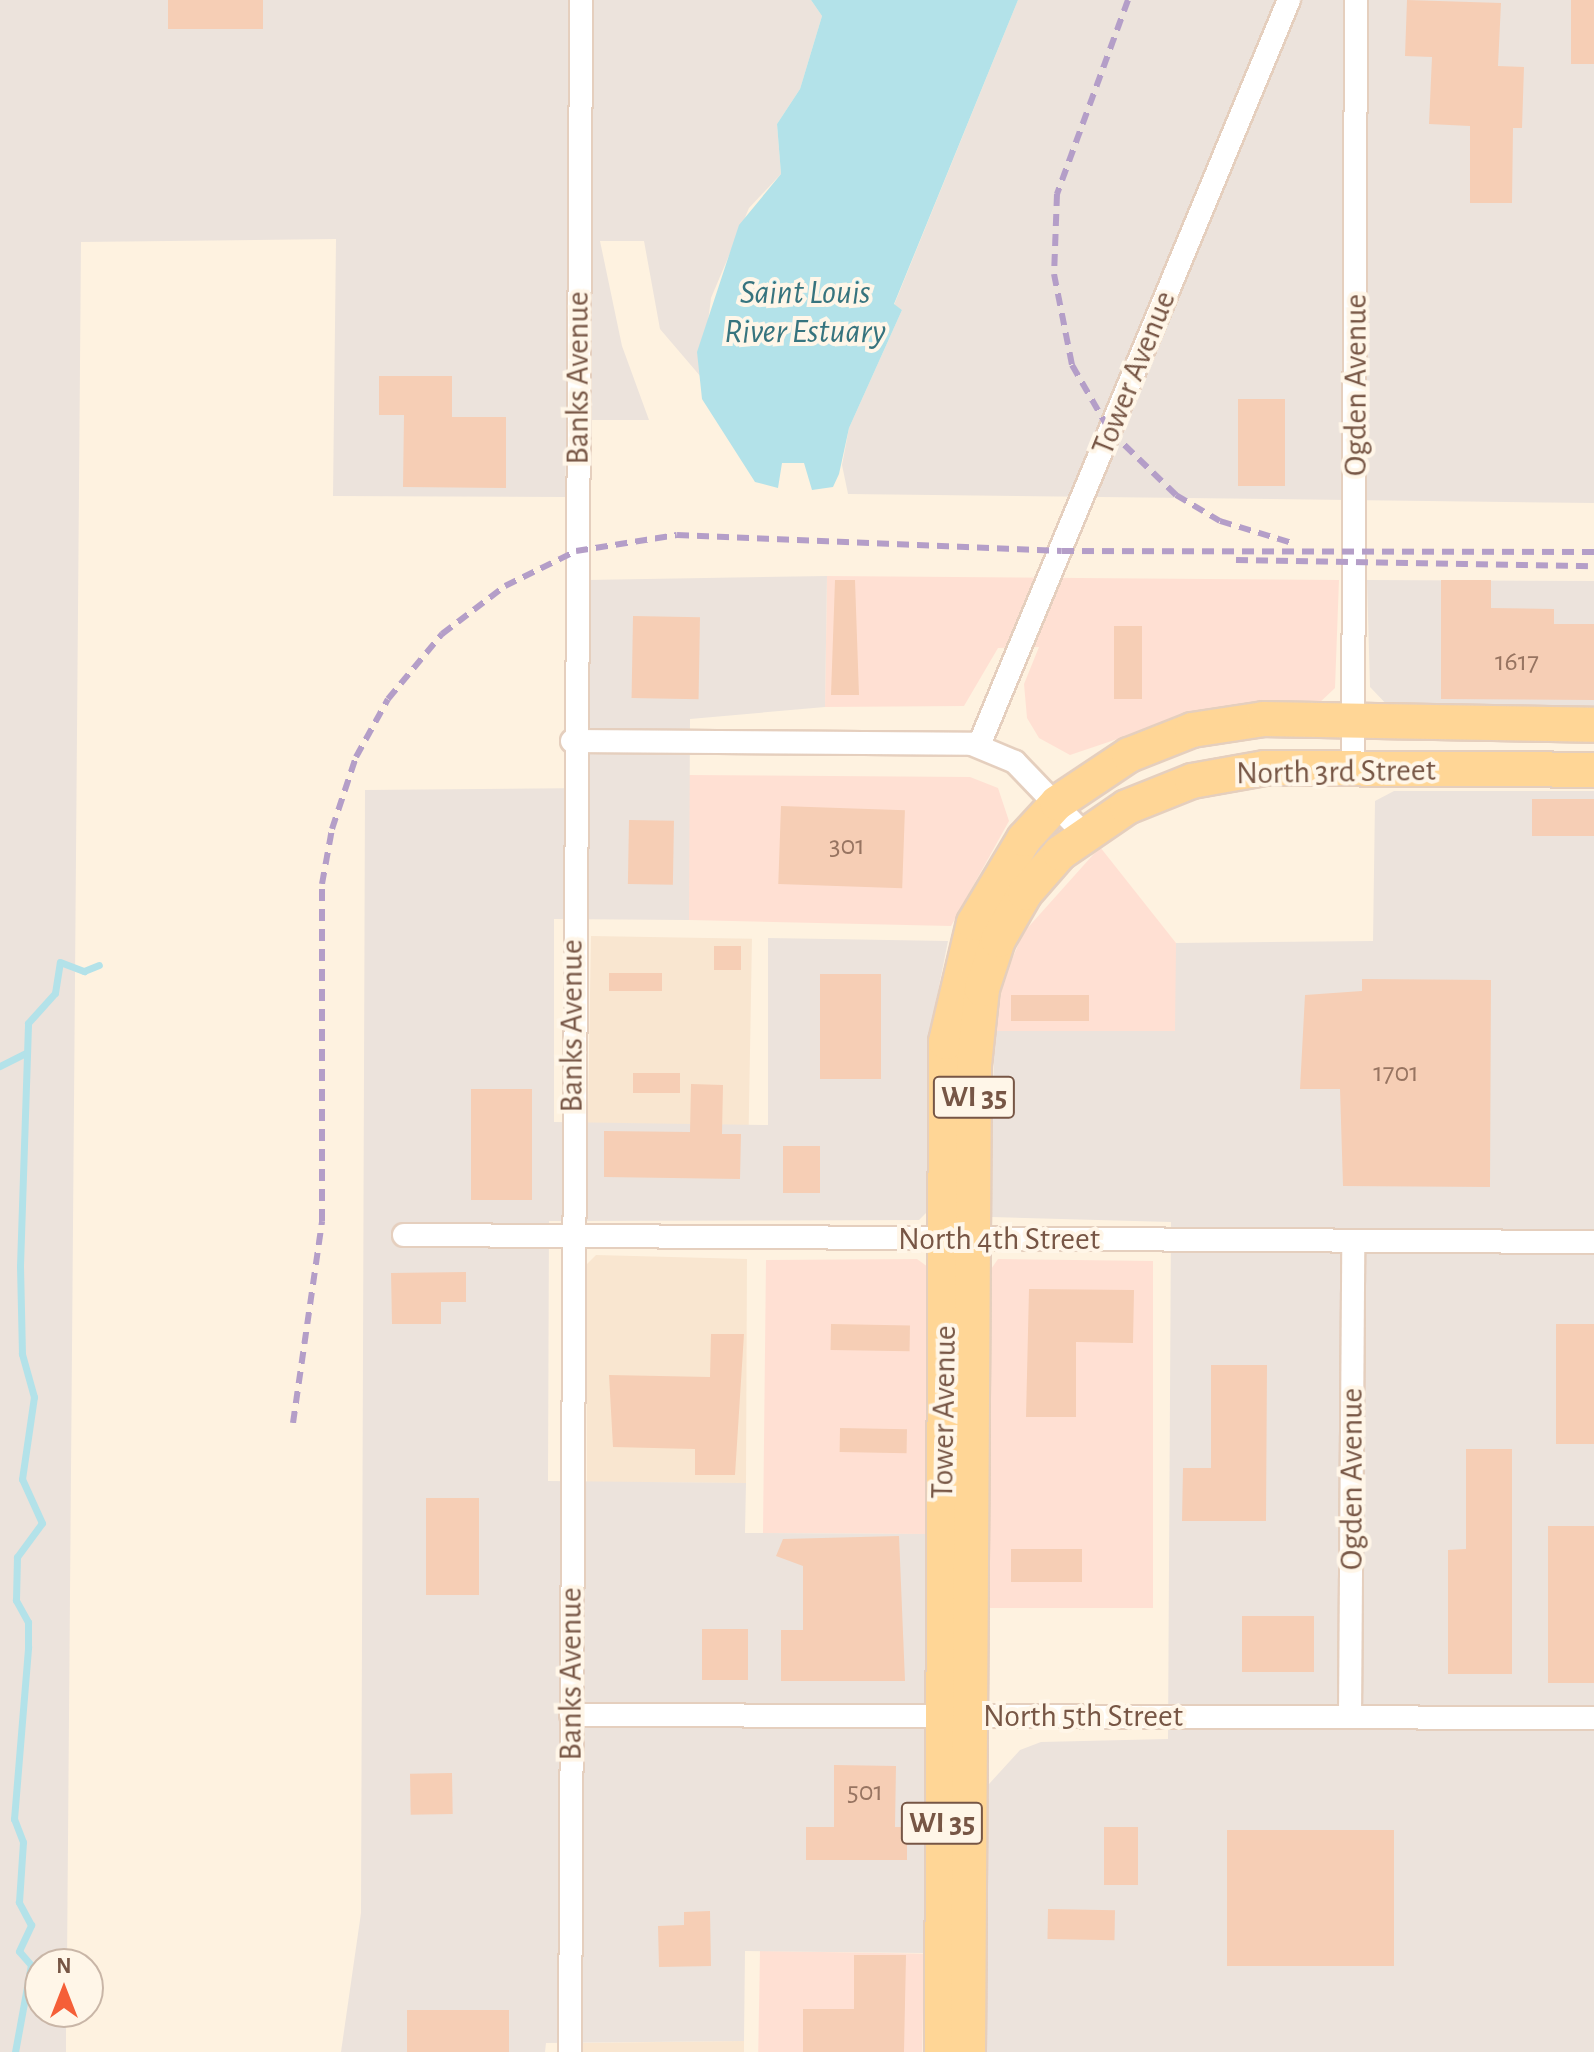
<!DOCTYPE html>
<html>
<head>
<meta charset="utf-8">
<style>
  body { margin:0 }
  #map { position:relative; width:1594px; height:2052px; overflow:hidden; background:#fef2e0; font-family:"Alegreya Sans",sans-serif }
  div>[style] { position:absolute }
  .residential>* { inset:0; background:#f9e6d0; transform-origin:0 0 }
  .commercial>* { inset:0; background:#ffe0d3; transform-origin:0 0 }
  .industrial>* { inset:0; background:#ece3dc }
  .water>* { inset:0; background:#b3e2e9 }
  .stream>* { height:7px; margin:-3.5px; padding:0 3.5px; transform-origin:3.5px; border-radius:3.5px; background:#b3e2e9 }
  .building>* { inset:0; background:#f6ceb5; transform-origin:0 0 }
  .roads { filter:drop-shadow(2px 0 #e5cfbe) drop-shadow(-2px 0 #e5cfbe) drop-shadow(0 2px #e5cfbe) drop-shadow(0 -2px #e5cfbe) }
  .street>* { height:22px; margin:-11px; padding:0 11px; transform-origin:11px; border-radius:11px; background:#fff }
  .primary>* { height:34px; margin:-17px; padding:0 17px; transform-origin:17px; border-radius:17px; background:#ffd696 }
  .rail>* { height:6px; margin-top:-3px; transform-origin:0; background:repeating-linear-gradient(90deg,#b49ec8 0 12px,transparent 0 20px) }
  span { translate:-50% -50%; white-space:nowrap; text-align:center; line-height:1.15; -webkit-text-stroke:8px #fff6e8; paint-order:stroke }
  .number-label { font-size:28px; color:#977461 }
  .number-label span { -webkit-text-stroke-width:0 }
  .shield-label span { padding:2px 6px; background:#fff6e8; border:2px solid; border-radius:6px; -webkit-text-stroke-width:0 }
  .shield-label { font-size:30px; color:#775645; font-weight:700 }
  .street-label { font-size:32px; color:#775645 }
  .water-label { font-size:34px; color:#37747e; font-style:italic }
  .north { position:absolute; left:24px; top:1948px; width:80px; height:80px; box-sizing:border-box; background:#fff6e8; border:2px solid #c9b6a7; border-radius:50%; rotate:0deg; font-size:22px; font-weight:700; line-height:32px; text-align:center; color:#775645 }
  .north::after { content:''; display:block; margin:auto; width:28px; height:36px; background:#f55f38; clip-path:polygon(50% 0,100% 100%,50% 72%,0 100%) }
</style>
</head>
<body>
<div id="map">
  <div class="residential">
    <i style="left:591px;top:936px;width:161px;height:187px;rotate:1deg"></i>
    <i style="clip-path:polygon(596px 1255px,747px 1259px,746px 1483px,587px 1482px,586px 1265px)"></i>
    <i style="clip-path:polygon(744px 2041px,744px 2052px,582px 2052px,582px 2043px)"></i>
  </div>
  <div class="commercial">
    <i style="clip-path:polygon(827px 576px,1339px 580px,1335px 688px,1316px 706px,1153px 727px,1070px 755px,1039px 738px,1027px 718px,1024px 684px,1039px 647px,998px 648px,964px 706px,825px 707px)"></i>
    <i style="clip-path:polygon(688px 775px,970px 777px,998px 788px,1009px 821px,951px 926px,689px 920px)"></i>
    <i style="clip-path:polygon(1100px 847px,1176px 943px,1176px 1031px,994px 1031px,1002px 983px,1023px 933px)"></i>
    <i style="clip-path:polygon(998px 1259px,1153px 1261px,1153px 1608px,987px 1608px,989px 1272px)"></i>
    <i style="clip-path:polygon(766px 1260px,917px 1259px,928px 1267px,927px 1534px,763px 1533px)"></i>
    <i style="left:760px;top:1951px;width:164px;height:101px;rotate:1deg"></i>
  </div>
  <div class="industrial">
    <i style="clip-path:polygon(0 0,811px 0,822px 16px,800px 89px,777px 124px,781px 174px,749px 208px,711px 298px,701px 377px,660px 329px,644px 241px,600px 241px,622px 346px,649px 420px,567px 420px,565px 497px,333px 496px,336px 239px,81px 242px,67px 1964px,40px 1964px,40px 2012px,66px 2012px,66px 2052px,0 2052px)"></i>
    <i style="clip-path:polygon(1018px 0,1594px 0,1594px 503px,848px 494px,842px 465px,849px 428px,902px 310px,894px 305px)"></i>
    <i style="clip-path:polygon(827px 576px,825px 707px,690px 719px,689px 920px,554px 919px,554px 1122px,768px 1125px,768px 938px,948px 941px,931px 1027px,928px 1211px,919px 1220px,549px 1221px,548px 1481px,746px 1483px,745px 1533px,927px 1534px,924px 1953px,745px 1951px,744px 2041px,546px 2043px,545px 2052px,341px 2052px,361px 1913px,365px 790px,590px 788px,587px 580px)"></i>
    <i style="clip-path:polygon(1367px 580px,1594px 581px,1594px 712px,1392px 710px,1370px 687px)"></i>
    <i style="clip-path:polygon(1394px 791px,1594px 791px,1594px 2052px,986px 2052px,989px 1784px,1020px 1750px,1041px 1742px,1168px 1739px,1171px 1222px,992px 1217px,994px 1031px,1175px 1031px,1176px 943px,1373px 941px,1375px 801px)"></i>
  </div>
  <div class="water">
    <i style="clip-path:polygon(811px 0,1018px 0,894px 304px,902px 310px,849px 428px,839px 474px,833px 487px,812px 490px,804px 463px,782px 463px,778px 488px,755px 482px,702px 399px,697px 352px,739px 225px,781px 174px,777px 124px,800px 89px,822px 16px)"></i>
  </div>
  <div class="stream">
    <i style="left:0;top:1066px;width:28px;rotate:-27deg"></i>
    <i style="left:15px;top:2052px;width:88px;rotate:-79.6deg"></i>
    <i style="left:31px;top:1965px;width:18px;rotate:-131deg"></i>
    <i style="left:19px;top:1951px;width:29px;rotate:-65deg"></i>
    <i style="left:31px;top:1925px;width:26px;rotate:-118deg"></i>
    <i style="left:19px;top:1902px;width:60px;rotate:-86.2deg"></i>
    <i style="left:23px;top:1842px;width:25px;rotate:-111deg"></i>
    <i style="left:14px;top:1819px;width:173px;rotate:-85.3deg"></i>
    <i style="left:28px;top:1647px;width:25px;rotate:-90deg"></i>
    <i style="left:28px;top:1622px;width:25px;rotate:-119deg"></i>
    <i style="left:16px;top:1600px;width:43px;rotate:-88.7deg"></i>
    <i style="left:17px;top:1557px;width:42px;rotate:-53.7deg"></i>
    <i style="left:42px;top:1523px;width:48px;rotate:-114.4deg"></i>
    <i style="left:22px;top:1479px;width:83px;rotate:-81.7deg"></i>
    <i style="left:34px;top:1397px;width:45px;rotate:-105.6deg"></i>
    <i style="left:22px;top:1354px;width:88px;rotate:-91.3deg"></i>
    <i style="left:20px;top:1266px;width:243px;rotate:-88.1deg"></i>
    <i style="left:28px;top:1023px;width:40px;rotate:-48deg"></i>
    <i style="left:55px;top:993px;width:31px;rotate:-81deg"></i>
    <i style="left:60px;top:962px;width:26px;rotate:21deg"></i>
    <i style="left:84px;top:971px;width:16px;rotate:-22deg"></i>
  </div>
  <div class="building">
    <i style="left:168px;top:0;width:95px;height:29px"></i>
    <i style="clip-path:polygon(1407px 0,1501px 3px,1498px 66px,1524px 67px,1522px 128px,1513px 128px,1512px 203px,1470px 203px,1470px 126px,1429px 124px,1432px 57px,1405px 56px)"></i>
    <i style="left:1571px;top:0;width:23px;height:64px"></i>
    <i style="clip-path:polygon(379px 376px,452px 376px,452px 417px,506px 417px,506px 488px,403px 487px,404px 415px,379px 415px)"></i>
    <i style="left:1238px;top:399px;width:47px;height:87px"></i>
    <i style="clip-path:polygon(835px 580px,855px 580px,859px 695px,831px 695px)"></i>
    <i style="clip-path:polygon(1441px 580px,1491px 580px,1491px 608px,1554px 609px,1554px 624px,1594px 624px,1594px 700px,1441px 699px)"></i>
    <i style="left:633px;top:616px;width:67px;height:82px;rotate:1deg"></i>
    <i style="left:1114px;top:626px;width:28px;height:73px"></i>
    <i style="left:1532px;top:799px;width:62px;height:37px"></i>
    <i style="left:781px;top:806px;width:124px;height:78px;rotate:2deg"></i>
    <i style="left:629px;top:820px;width:45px;height:64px;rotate:1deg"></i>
    <i style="left:714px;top:946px;width:27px;height:24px"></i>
    <i style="left:609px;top:973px;width:53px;height:18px"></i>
    <i style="left:820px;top:974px;width:61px;height:105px"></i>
    <i style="clip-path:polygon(1362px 979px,1491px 980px,1490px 1187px,1343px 1186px,1340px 1089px,1300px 1089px,1305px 995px,1362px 991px)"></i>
    <i style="left:1011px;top:995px;width:78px;height:26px"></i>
    <i style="left:680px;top:1073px;width:20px;height:47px;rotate:90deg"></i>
    <i style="clip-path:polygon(691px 1084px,723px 1085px,722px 1134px,741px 1134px,740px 1179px,604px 1177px,604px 1131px,690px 1132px)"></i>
    <i style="left:532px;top:1089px;width:111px;height:61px;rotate:90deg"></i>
    <i style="left:783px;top:1146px;width:37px;height:47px"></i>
    <i style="clip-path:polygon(466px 1272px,466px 1302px,441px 1302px,441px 1324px,392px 1324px,391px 1273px)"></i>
    <i style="clip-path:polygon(1029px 1289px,1134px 1290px,1133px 1343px,1076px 1342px,1076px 1417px,1026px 1417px)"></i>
    <i style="left:831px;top:1324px;width:79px;height:26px;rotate:1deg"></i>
    <i style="left:1556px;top:1324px;width:38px;height:120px"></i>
    <i style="clip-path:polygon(711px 1334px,744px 1334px,735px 1475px,695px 1475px,695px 1449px,613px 1447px,609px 1375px,710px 1377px)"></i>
    <i style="clip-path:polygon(1211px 1365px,1267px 1365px,1266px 1521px,1182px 1521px,1183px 1468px,1211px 1468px)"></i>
    <i style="left:840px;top:1428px;width:67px;height:24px;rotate:1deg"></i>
    <i style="clip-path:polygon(1466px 1449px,1512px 1449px,1512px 1674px,1448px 1674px,1448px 1550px,1466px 1549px)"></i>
    <i style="left:426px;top:1498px;width:53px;height:97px"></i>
    <i style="left:1548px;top:1526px;width:46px;height:157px"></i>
    <i style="clip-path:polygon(899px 1536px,905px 1681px,781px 1681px,781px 1630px,803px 1630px,803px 1566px,776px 1556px,783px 1539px)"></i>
    <i style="left:1011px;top:1549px;width:71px;height:33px"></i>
    <i style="left:1242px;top:1616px;width:72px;height:56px"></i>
    <i style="left:702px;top:1629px;width:46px;height:51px"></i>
    <i style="clip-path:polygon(834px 1765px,896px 1766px,895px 1827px,907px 1827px,907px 1860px,806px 1860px,806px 1827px,834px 1827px)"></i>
    <i style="left:452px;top:1773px;width:41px;height:42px;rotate:89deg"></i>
    <i style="left:1104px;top:1827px;width:34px;height:58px"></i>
    <i style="left:1227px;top:1830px;width:167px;height:136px"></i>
    <i style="left:1048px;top:1909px;width:67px;height:30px;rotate:1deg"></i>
    <i style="clip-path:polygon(710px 1911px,711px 1966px,659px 1967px,658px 1926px,684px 1925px,684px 1912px)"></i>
    <i style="clip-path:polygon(854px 1955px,906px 1955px,904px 2052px,803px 2052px,803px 2009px,854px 2009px)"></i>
    <i style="left:407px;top:2010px;width:102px;height:42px"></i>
  </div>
  <div class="roads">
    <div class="street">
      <i style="left:572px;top:741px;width:400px;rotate:0.4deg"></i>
      <i style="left:972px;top:744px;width:47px;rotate:22.7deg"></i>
      <i style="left:1015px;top:762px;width:100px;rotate:46.2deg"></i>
      <i style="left:979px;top:745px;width:807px;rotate:-67.41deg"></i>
      <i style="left:1353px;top:770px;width:770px;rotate:-89.78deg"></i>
      <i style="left:404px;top:1235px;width:1190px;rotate:0.34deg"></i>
      <i style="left:571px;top:1715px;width:1023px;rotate:0.17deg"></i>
      <i style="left:1350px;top:1717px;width:476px;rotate:-89.6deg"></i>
      <i style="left:570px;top:2052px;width:2052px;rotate:-89.69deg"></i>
    </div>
    <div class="primary">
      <i style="left:942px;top:2052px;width:1010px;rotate:-89.77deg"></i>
      <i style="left:946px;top:1042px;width:122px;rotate:-76.8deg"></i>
      <i style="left:974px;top:923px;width:98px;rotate:-59.2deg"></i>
      <i style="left:1024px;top:839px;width:49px;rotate:-47.5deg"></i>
      <i style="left:1057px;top:803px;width:87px;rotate:-33.7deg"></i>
      <i style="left:1129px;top:755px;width:68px;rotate:-21.6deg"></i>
      <i style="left:1192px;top:730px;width:73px;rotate:-8.7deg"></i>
      <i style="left:1264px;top:719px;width:330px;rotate:1deg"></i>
      <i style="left:968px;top:2052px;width:987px;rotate:-89.65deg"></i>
      <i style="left:974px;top:1065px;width:76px;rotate:-84deg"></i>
      <i style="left:982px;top:989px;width:52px;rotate:-71.9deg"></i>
      <i style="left:998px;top:940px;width:54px;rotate:-60.1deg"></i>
      <i style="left:1025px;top:893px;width:53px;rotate:-48.8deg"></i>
      <i style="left:1060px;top:853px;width:81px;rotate:-34.5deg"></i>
      <i style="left:1127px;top:807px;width:70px;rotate:-21.8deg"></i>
      <i style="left:1192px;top:781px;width:74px;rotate:-10.1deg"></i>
      <i style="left:1265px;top:768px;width:329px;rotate:0.3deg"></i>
    </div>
  </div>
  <div class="rail">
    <i style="left:1128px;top:0;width:207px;rotate:110.1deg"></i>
    <i style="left:1057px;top:194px;width:80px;rotate:92.1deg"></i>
    <i style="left:1054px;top:274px;width:93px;rotate:78.8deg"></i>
    <i style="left:1072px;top:365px;width:76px;rotate:60.1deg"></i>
    <i style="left:1110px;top:431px;width:92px;rotate:44.1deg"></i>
    <i style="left:1176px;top:495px;width:51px;rotate:30.6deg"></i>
    <i style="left:1220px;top:521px;width:75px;rotate:17deg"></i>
    <i style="left:1236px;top:560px;width:358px;rotate:1deg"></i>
    <i style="left:293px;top:1423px;width:204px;rotate:-81.8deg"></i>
    <i style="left:322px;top:1221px;width:337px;rotate:-90deg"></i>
    <i style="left:322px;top:884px;width:56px;rotate:-79.7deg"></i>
    <i style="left:332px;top:829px;width:76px;rotate:-71.6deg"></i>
    <i style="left:356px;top:757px;width:66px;rotate:-61.1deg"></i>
    <i style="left:388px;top:699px;width:85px;rotate:-50.3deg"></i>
    <i style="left:442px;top:634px;width:79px;rotate:-37.3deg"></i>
    <i style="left:505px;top:586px;width:79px;rotate:-26.2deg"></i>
    <i style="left:576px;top:551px;width:102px;rotate:-9deg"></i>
    <i style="left:677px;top:535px;width:385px;rotate:2.4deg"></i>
    <i style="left:1062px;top:551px;width:532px;rotate:0.11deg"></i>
  </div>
  <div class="number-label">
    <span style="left:1517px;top:662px">1617</span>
    <span style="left:847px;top:846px">301</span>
    <span style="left:1396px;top:1073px">1701</span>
    <span style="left:865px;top:1792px">501</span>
  </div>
  <div class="shield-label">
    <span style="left:974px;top:1097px">WI 35</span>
    <span style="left:942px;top:1823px">WI 35</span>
  </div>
  <div class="street-label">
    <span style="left:1134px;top:373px;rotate:-68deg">Tower Avenue</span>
    <span style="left:578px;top:378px;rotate:-90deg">Banks Avenue</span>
    <span style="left:1356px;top:385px;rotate:-90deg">Ogden Avenue</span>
    <span style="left:1336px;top:772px;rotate:-1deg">North 3rd Street</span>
    <span style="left:572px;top:1026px;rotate:-90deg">Banks Avenue</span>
    <span style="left:999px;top:1239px">North 4th Street</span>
    <span style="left:944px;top:1412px;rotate:-89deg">Tower Avenue</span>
    <span style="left:1352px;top:1479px;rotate:-90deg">Ogden Avenue</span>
    <span style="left:571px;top:1674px;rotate:-90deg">Banks Avenue</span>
    <span style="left:1083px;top:1716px">North 5th Street</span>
  </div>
  <div class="water-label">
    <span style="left:805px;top:313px">Saint Louis<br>River Estuary</span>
  </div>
  <div class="north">N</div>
</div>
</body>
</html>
